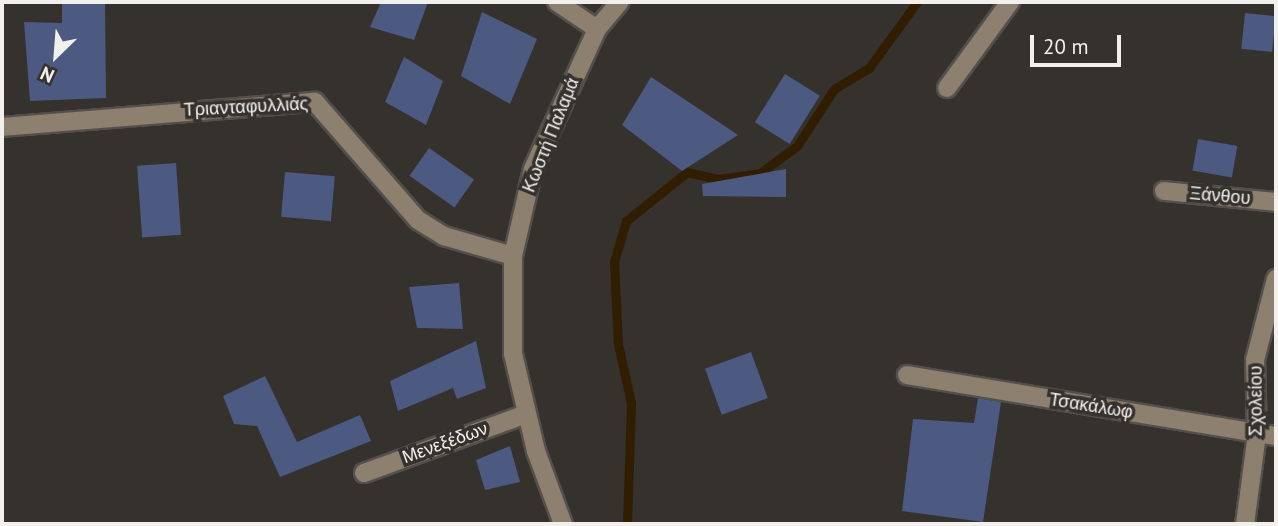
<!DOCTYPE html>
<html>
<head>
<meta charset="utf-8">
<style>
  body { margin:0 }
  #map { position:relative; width:1278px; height:526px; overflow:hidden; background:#35312d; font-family:"PT Sans",sans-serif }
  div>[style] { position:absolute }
  .stream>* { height:9px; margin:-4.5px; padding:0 4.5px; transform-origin:4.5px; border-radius:4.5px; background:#311d00 }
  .building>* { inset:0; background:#4c5981; transform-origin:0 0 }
  .roads { filter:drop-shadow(2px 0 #53504c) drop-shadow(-2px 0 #53504c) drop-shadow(0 2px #53504c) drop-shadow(0 -2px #53504c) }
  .minor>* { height:18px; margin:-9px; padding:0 9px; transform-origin:9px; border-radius:9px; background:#8d806f }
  span { translate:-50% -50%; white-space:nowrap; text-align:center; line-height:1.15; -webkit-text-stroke:7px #35312d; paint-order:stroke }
  .street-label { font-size:18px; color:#f2f0ed }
  .frame { position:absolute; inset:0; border:4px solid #f2f0ed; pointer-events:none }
  .north { position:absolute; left:21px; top:21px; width:70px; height:70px; -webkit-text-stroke:5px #35312d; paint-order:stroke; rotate:205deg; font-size:19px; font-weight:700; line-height:28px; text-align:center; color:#f2f0ed }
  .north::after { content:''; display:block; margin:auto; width:24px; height:32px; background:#f2f0ed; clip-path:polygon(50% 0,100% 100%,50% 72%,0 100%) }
  .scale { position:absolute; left:1030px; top:35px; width:91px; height:32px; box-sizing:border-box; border:4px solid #f2f0ed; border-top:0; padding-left:9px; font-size:21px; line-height:24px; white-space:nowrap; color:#f2f0ed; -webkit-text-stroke:5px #35312d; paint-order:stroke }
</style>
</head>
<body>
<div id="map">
  <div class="stream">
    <i style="left:627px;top:524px;width:121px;rotate:-88.1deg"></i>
    <i style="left:631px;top:403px;width:60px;rotate:-102.4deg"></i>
    <i style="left:618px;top:344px;width:82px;rotate:-92.8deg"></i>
    <i style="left:614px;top:262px;width:43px;rotate:-73.7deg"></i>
    <i style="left:626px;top:221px;width:78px;rotate:-38.8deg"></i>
    <i style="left:687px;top:172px;width:31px;rotate:13deg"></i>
    <i style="left:717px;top:179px;width:43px;rotate:-7.9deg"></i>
    <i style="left:760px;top:173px;width:46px;rotate:-36.1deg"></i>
    <i style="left:797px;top:146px;width:68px;rotate:-57deg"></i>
    <i style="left:834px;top:89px;width:41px;rotate:-31deg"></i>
    <i style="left:869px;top:68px;width:82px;rotate:-54deg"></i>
  </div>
  <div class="building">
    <i style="clip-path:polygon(62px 2px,105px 2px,106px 98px,30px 101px,24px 22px,62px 23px)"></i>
    <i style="clip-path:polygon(381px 2px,428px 2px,414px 40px,370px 27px)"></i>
    <i style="clip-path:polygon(482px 12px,537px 39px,510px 104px,461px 76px)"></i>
    <i style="left:1245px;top:13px;width:31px;height:36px;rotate:6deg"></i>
    <i style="clip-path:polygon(404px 57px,443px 81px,426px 125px,385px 102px)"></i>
    <i style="left:785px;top:74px;width:41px;height:57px;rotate:32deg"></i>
    <i style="clip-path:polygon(651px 77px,738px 135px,682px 171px,622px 125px)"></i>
    <i style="left:1198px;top:139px;width:40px;height:32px;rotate:10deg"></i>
    <i style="left:429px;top:148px;width:55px;height:34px;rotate:35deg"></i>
    <i style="left:176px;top:163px;width:72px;height:39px;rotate:86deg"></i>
    <i style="clip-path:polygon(786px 169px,786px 197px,703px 196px,702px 184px)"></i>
    <i style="left:285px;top:172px;width:50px;height:45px;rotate:5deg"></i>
    <i style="clip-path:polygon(459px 283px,463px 329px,417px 328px,409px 287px)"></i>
    <i style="clip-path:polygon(476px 341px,486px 388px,457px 399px,453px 388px,398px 411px,390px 381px)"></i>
    <i style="left:751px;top:352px;width:49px;height:49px;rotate:70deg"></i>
    <i style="clip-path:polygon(265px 376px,297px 442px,360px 415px,371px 441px,280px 477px,257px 426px,234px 424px,223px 396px)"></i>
    <i style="clip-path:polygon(978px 398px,1001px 402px,983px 522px,902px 511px,913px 419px,974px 423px)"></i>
    <i style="clip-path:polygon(510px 446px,520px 482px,485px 490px,476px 460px)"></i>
  </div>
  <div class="roads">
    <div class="minor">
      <i style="left:557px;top:2px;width:48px;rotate:34deg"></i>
      <i style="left:947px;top:88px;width:107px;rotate:-53.8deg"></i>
      <i style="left:2px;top:127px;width:314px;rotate:-4.6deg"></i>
      <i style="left:315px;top:102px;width:157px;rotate:48.9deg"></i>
      <i style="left:418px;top:220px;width:31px;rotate:32deg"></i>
      <i style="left:444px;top:236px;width:72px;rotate:16.2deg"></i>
      <i style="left:1164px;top:191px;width:113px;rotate:5.6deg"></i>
      <i style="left:907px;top:375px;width:374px;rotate:9.4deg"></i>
      <i style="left:364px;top:473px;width:172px;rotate:-20deg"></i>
      <i style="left:563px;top:524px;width:78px;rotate:-110.3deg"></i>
      <i style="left:536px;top:451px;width:100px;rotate:-103.3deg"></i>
      <i style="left:513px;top:354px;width:98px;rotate:-90deg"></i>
      <i style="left:513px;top:256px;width:89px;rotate:-77.1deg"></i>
      <i style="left:533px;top:169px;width:154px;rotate:-65.4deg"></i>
      <i style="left:597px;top:29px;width:35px;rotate:-50deg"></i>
      <i style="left:1245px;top:524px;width:91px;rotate:-82.4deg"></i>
      <i style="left:1257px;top:434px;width:74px;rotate:-91.5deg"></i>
      <i style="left:1255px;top:360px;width:84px;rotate:-75.5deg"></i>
    </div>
  </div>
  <div class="street-label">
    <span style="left:246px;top:107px;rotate:-3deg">Τριανταφυλλιάς</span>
    <span style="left:551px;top:135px;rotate:-68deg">Κωστή Παλαμά</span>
    <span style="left:1220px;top:196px;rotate:5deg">Ξάνθου</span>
    <span style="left:1256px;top:401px;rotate:-90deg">Σχολείου</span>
    <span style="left:1091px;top:406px;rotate:9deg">Τσακάλωφ</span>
    <span style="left:445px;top:443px;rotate:-20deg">Μενεξέδων</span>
  </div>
  <div class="frame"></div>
  <div class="north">N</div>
  <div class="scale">20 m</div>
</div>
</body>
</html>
